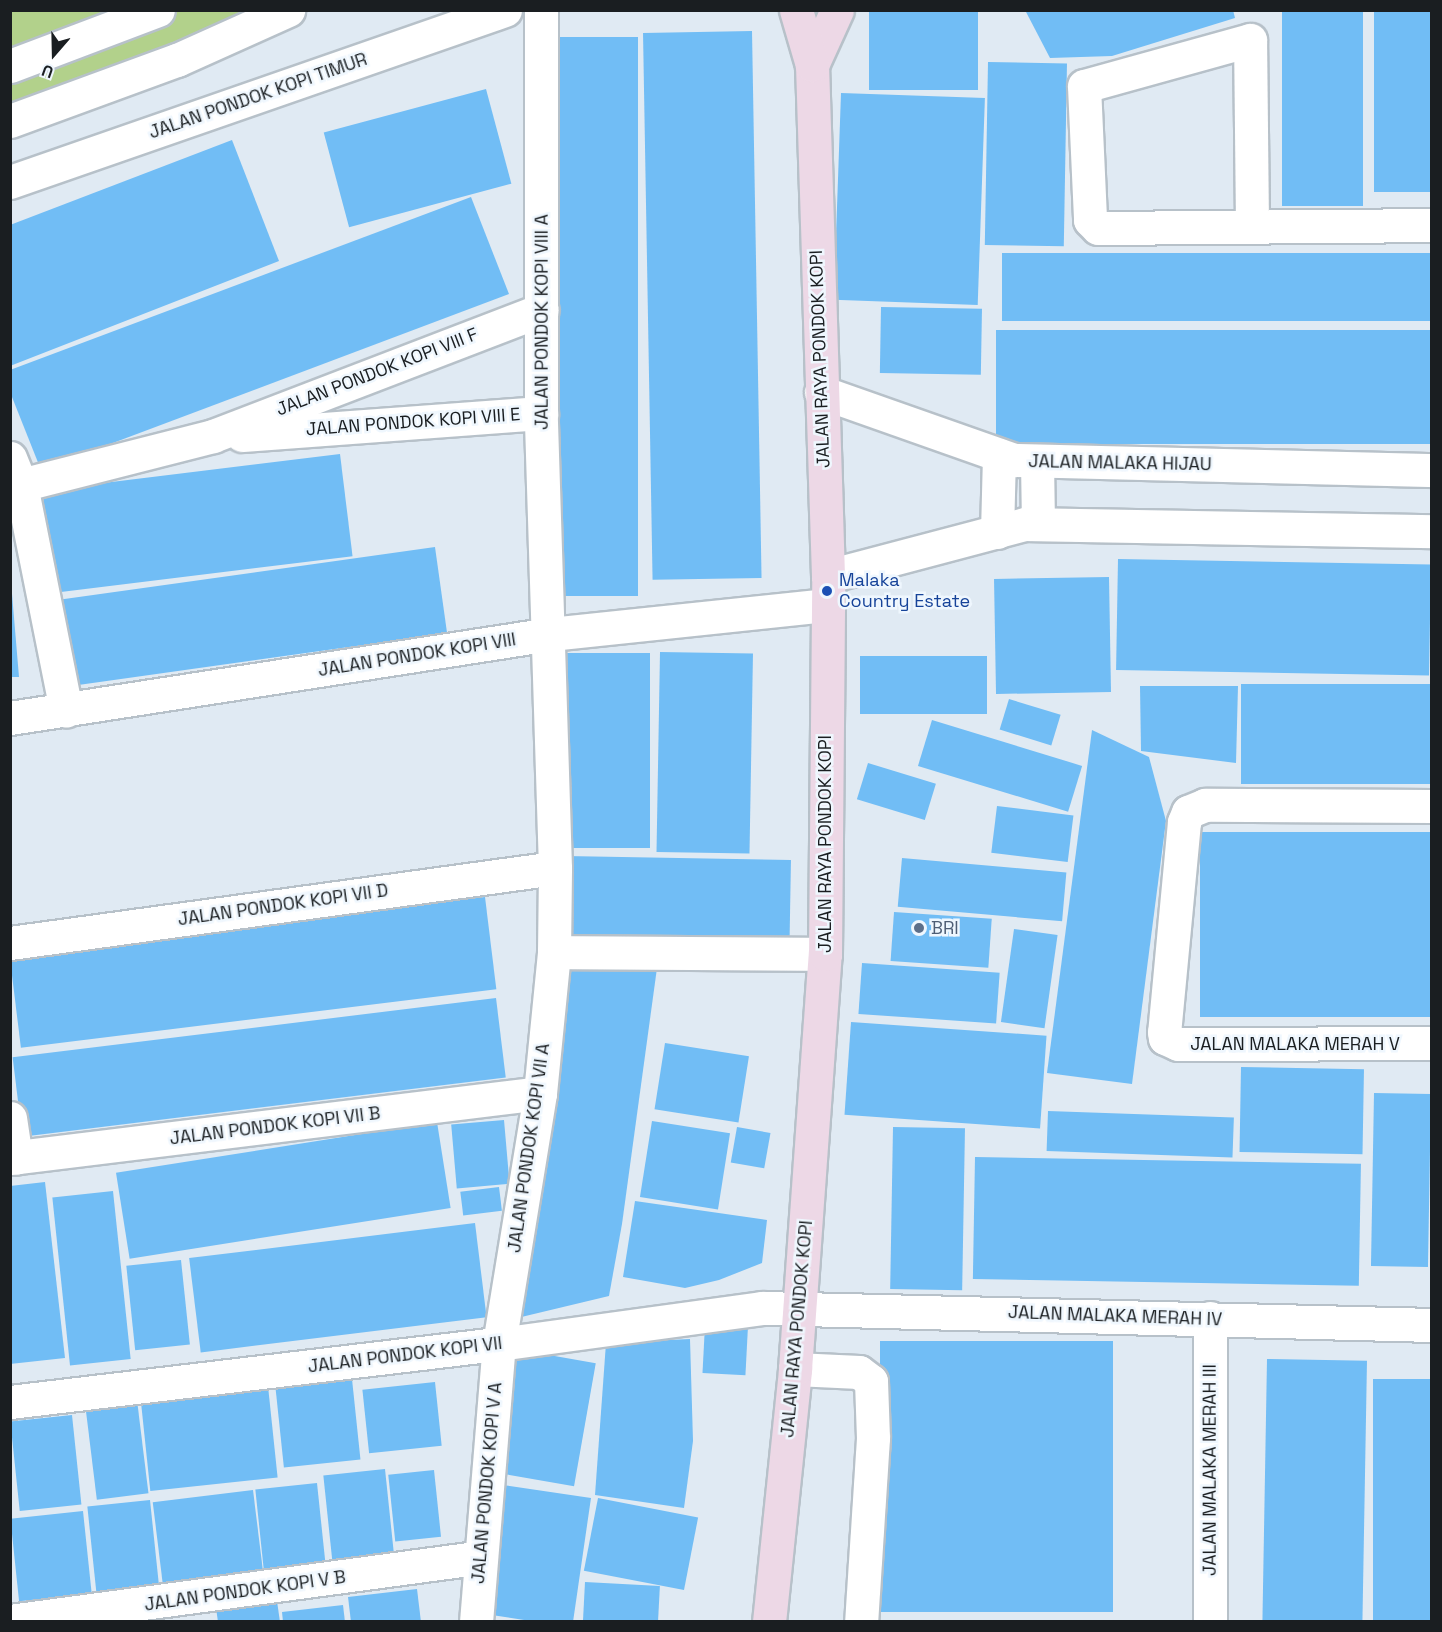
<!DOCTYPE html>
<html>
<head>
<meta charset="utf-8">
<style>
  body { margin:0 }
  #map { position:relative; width:1442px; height:1632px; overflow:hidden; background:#e0eaf3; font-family:"Space Grotesk",sans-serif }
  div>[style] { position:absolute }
  .green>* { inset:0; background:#b2d18b }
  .building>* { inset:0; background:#71bdf5; transform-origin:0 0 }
  .roads { filter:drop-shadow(2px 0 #b7c1c9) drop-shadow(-2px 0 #b7c1c9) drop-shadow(0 2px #b7c1c9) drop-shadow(0 -2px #b7c1c9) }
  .street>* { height:33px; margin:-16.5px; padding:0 16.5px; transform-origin:16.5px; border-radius:16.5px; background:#fff }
  .secondary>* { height:33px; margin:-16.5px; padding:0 16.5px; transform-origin:16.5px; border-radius:16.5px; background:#edd8e6 }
  .dots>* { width:16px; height:16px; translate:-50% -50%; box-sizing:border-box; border:3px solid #eff7fe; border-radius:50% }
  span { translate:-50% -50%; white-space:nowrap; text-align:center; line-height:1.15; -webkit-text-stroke:5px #eff7fe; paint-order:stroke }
  .street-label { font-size:18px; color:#1a1e21 }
  .transit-label { font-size:18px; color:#164399 }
  .left { translate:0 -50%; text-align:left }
  .service-label { font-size:18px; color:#4e5e75 }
  .frame { position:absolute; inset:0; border:12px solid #1a1e21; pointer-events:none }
  .north { position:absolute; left:24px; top:24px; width:60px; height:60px; -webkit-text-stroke:4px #eff7fe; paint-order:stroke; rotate:200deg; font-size:16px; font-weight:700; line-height:24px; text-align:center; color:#1a1e21 }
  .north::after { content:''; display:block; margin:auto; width:21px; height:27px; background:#1a1e21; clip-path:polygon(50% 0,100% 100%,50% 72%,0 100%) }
</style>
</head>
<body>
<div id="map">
  <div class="green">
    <i style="clip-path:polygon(11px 11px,153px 11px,11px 63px)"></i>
    <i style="clip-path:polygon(158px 11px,288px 11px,11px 123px,11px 66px)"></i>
  </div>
  <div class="building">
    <i style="left:869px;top:10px;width:109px;height:80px"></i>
    <i style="clip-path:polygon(1025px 10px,1233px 10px,1235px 18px,1112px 56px,1050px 58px)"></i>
    <i style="left:1282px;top:10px;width:81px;height:196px"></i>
    <i style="left:1374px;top:10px;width:57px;height:182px"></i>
    <i style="left:752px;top:31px;width:547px;height:109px;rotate:89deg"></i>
    <i style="left:551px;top:37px;width:87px;height:559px"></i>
    <i style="left:988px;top:62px;width:79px;height:183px;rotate:1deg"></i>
    <i style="left:486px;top:89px;width:98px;height:168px;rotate:75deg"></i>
    <i style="left:841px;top:93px;width:144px;height:207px;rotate:2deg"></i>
    <i style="clip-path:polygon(232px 140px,279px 261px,10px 366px,10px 225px)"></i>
    <i style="clip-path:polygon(471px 197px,509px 294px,41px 470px,10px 392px,10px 370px)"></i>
    <i style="left:1002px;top:253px;width:429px;height:68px"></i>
    <i style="left:881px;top:307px;width:101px;height:66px;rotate:1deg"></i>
    <i style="left:1431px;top:330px;width:114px;height:435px;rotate:90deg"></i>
    <i style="left:340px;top:454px;width:103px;height:300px;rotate:83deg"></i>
    <i style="left:435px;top:547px;width:87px;height:385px;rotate:82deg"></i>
    <i style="left:1118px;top:559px;width:313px;height:111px;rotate:1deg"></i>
    <i style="clip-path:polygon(10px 570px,19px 677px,10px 677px)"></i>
    <i style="left:1109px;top:577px;width:115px;height:115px;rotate:89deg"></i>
    <i style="left:660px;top:652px;width:93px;height:200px;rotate:1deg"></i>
    <i style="left:564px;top:653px;width:86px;height:195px"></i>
    <i style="left:860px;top:656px;width:127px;height:58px"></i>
    <i style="left:1241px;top:684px;width:190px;height:100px"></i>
    <i style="clip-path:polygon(1140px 686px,1238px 686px,1236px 763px,1141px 751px)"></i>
    <i style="left:1009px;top:699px;width:54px;height:32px;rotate:17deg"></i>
    <i style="left:932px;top:720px;width:157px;height:48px;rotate:17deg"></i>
    <i style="clip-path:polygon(1092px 730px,1149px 757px,1166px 821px,1132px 1084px,1047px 1073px)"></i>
    <i style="left:868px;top:763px;width:71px;height:38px;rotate:17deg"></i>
    <i style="left:997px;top:806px;width:77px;height:47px;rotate:7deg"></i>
    <i style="left:1431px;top:832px;width:185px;height:231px;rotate:90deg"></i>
    <i style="left:565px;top:856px;width:226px;height:86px;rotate:1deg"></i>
    <i style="left:902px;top:858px;width:165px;height:49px;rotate:5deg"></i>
    <i style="left:485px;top:897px;width:93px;height:479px;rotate:83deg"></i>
    <i style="left:894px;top:912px;width:98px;height:49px;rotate:4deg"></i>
    <i style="left:1014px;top:929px;width:44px;height:94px;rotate:8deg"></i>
    <i style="clip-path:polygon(567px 955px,657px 968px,622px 1224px,609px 1296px,513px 1319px)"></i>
    <i style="left:862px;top:963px;width:138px;height:51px;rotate:4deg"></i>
    <i style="left:496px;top:998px;width:80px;height:487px;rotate:83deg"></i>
    <i style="left:851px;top:1022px;width:196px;height:93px;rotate:4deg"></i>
    <i style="left:665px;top:1043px;width:85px;height:67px;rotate:9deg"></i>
    <i style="left:1241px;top:1067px;width:123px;height:85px;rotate:1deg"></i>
    <i style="left:1374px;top:1093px;width:57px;height:173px;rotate:1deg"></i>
    <i style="left:1048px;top:1111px;width:186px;height:40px;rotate:2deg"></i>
    <i style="left:504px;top:1120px;width:64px;height:53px;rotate:85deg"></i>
    <i style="left:652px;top:1121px;width:79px;height:77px;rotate:9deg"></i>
    <i style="left:437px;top:1122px;width:87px;height:325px;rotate:81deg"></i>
    <i style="left:737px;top:1127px;width:34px;height:36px;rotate:10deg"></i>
    <i style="left:893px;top:1127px;width:72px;height:162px;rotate:1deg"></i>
    <i style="left:975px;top:1157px;width:386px;height:122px;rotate:1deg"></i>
    <i style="clip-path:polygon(45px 1182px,65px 1358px,10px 1364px,10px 1186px)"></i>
    <i style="left:499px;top:1187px;width:24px;height:39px;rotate:83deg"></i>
    <i style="left:113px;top:1191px;width:169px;height:61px;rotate:84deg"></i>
    <i style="clip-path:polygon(635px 1201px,767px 1220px,762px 1263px,719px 1280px,685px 1288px,623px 1277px)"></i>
    <i style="left:475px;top:1223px;width:95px;height:288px;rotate:83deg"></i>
    <i style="left:181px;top:1260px;width:85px;height:55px;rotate:84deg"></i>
    <i style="left:705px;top:1325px;width:43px;height:48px;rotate:3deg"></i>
    <i style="clip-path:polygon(690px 1339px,693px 1441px,684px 1508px,595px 1495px,606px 1343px)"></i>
    <i style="left:1113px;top:1341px;width:271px;height:233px;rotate:90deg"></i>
    <i style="left:515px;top:1349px;width:82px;height:125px;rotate:10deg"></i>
    <i style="left:1267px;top:1359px;width:100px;height:263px;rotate:1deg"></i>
    <i style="left:352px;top:1379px;width:81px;height:77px;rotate:84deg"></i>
    <i style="left:1373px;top:1379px;width:58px;height:243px"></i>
    <i style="left:435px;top:1382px;width:64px;height:73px;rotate:84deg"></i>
    <i style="left:268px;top:1386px;width:92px;height:128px;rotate:84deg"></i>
    <i style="left:137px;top:1400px;width:94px;height:52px;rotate:83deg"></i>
    <i style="left:72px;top:1415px;width:90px;height:62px;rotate:84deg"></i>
    <i style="left:385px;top:1469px;width:96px;height:62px;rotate:84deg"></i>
    <i style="left:434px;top:1470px;width:67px;height:46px;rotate:84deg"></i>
    <i style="left:317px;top:1483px;width:82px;height:62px;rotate:84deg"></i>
    <i style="clip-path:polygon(503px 1485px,591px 1498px,573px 1622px,537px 1622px,485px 1614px)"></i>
    <i style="left:253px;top:1490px;width:89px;height:101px;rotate:83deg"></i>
    <i style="left:598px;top:1498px;width:102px;height:74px;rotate:11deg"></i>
    <i style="left:150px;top:1500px;width:95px;height:63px;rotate:84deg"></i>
    <i style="left:83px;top:1511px;width:83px;height:73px;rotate:84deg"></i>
    <i style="left:585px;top:1582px;width:75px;height:40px;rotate:3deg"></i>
    <i style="clip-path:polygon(417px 1589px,421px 1622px,351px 1622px,348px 1597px)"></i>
    <i style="clip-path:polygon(277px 1601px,280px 1622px,218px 1622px,216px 1608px)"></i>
    <i style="clip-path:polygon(343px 1605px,345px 1622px,283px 1622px,282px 1612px)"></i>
  </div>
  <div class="roads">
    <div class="street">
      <i style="left:10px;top:66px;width:158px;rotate:-20.7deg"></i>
      <i style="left:10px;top:121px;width:178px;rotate:-20.1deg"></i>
      <i style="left:177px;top:60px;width:122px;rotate:-24.2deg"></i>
      <i style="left:10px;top:182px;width:524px;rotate:-19.16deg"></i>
      <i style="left:1252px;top:225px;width:185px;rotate:-90.6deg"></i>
      <i style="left:1250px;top:40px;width:172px;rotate:164.5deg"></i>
      <i style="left:1084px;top:86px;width:134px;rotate:87.4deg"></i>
      <i style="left:1090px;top:220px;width:11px;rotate:45deg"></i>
      <i style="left:1098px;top:228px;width:334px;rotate:-0.5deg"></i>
      <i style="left:821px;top:392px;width:205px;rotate:19.4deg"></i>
      <i style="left:1014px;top:460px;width:418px;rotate:1.4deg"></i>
      <i style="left:242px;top:435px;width:300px;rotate:-4.2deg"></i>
      <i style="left:10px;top:458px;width:29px;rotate:68deg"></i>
      <i style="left:21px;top:485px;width:230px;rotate:78.7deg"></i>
      <i style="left:1037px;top:461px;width:63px;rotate:89.1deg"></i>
      <i style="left:21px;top:485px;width:198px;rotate:-14.3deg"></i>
      <i style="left:213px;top:436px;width:352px;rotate:-21deg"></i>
      <i style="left:997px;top:532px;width:77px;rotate:-88.5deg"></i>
      <i style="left:828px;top:576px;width:204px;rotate:-14.8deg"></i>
      <i style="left:1025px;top:524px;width:407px;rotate:1deg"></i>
      <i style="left:10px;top:718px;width:546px;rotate:-8.84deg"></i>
      <i style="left:550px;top:634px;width:277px;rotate:-6deg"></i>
      <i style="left:1432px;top:806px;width:227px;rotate:-179.7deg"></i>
      <i style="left:1205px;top:805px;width:18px;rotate:158deg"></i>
      <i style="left:1188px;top:812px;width:11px;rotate:112deg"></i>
      <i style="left:1184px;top:822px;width:211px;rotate:95.4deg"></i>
      <i style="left:1164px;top:1032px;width:6px;rotate:81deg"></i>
      <i style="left:1165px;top:1038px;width:14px;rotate:25deg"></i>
      <i style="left:1178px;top:1044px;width:254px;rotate:-0.2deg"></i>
      <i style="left:10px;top:943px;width:550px;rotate:-7.84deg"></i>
      <i style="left:554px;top:952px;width:271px;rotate:0.4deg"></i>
      <i style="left:10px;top:1118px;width:40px;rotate:81.5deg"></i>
      <i style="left:10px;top:1158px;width:534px;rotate:-6.99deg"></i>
      <i style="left:1210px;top:1318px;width:304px;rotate:90deg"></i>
      <i style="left:795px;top:1369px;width:64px;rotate:2.7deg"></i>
      <i style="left:859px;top:1372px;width:15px;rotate:37deg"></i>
      <i style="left:871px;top:1381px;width:57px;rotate:88deg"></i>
      <i style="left:873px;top:1438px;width:184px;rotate:93.7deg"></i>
      <i style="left:10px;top:1402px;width:492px;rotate:-6.8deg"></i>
      <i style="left:499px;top:1344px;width:265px;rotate:-7.8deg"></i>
      <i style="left:762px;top:1308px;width:670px;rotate:1.45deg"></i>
      <i style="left:10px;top:1621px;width:472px;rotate:-7.7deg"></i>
      <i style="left:476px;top:1622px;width:279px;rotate:-85.3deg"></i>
      <i style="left:499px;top:1344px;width:254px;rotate:-80.7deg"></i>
      <i style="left:540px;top:1093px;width:142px;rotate:-84.3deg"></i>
      <i style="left:554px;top:952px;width:84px;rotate:-89.3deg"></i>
      <i style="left:555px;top:868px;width:455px;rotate:-91.8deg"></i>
      <i style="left:541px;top:413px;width:403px;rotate:-90deg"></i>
    </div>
    <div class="secondary">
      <i style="left:812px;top:65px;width:60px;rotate:-65.6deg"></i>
      <i style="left:769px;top:1622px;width:254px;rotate:-84.1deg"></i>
      <i style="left:795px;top:1369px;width:416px;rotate:-85.9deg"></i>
      <i style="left:825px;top:954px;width:378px;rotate:-89.5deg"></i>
      <i style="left:828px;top:576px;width:511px;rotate:-91.79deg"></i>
      <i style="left:812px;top:65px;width:57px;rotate:-106.2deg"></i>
    </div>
  </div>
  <div class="dots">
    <i style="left:827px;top:591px;background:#1a4fb4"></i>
    <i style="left:919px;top:928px;background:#5c6f8a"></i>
  </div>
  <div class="street-label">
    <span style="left:258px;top:96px;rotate:-19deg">JALAN PONDOK KOPI TIMUR</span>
    <span style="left:542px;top:322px;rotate:-90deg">JALAN PONDOK KOPI VIII A</span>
    <span style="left:820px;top:359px;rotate:-92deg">JALAN RAYA PONDOK KOPI</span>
    <span style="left:377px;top:372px;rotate:-21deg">JALAN PONDOK KOPI VIII F</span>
    <span style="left:413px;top:422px;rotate:-4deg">JALAN PONDOK KOPI VIII E</span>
    <span style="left:1120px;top:463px;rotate:1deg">JALAN MALAKA HIJAU</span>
    <span style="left:417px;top:655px;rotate:-9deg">JALAN PONDOK KOPI VIII</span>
    <span style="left:825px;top:844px;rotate:-90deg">JALAN RAYA PONDOK KOPI</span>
    <span style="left:283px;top:905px;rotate:-8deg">JALAN PONDOK KOPI VII D</span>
    <span style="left:1295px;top:1044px">JALAN MALAKA MERAH V</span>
    <span style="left:275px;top:1126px;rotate:-7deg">JALAN PONDOK KOPI VII B</span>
    <span style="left:529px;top:1148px;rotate:-82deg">JALAN PONDOK KOPI VII A</span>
    <span style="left:1115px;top:1316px;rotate:2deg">JALAN MALAKA MERAH IV</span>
    <span style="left:797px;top:1329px;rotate:-85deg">JALAN RAYA PONDOK KOPI</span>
    <span style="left:405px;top:1355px;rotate:-7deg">JALAN PONDOK KOPI VII</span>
    <span style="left:1210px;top:1470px;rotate:-90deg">JALAN MALAKA MERAH III</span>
    <span style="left:487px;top:1483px;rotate:-85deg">JALAN PONDOK KOPI V A</span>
    <span style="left:245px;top:1591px;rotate:-8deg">JALAN PONDOK KOPI V B</span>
  </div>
  <div class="transit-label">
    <span class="left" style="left:839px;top:591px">Malaka<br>Country Estate</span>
  </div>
  <div class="service-label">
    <span class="left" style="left:931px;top:928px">BRI</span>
  </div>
  <div class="frame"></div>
  <div class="north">U</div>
</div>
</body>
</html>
